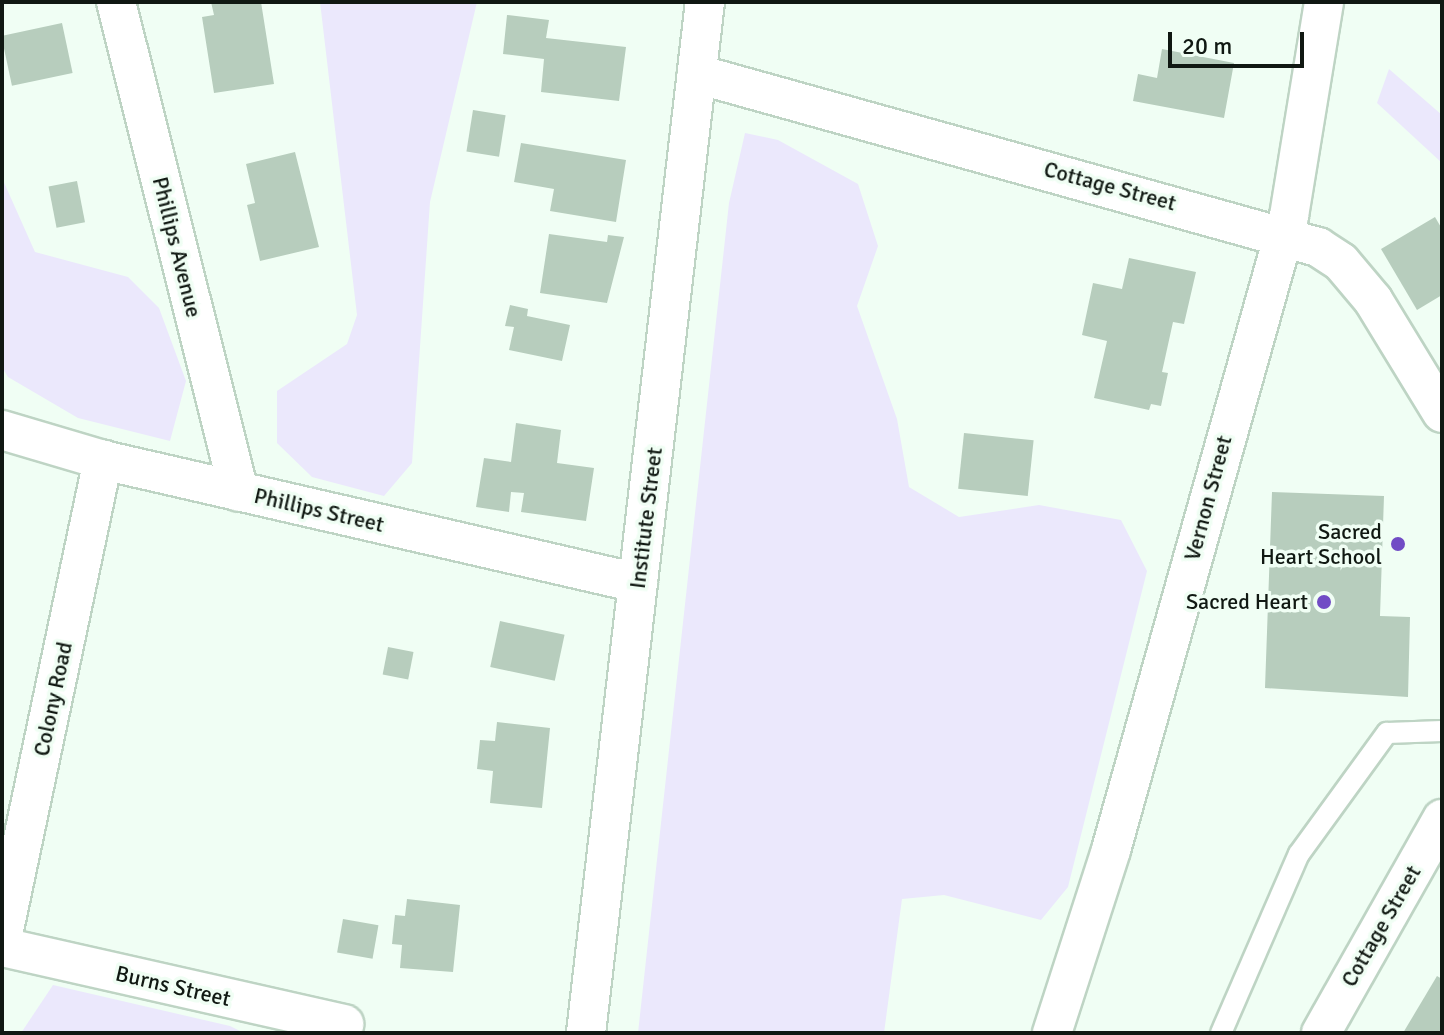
<!DOCTYPE html>
<html>
<head>
<meta charset="utf-8">
<style>
  body { margin:0 }
  #map { position:relative; width:1444px; height:1035px; overflow:hidden; background:#f0fef4; font-family:Signika,sans-serif }
  div>[style] { position:absolute }
  .green>* { inset:0; background:#ebe8fc }
  .building>* { inset:0; background:#b7cdbd; transform-origin:0 0 }
  .roads { filter:drop-shadow(2px 0 #bed4c4) drop-shadow(-2px 0 #bed4c4) drop-shadow(0 2px #bed4c4) drop-shadow(0 -2px #bed4c4) }
  .service>* { height:20px; margin:-10px; padding:0 10px; transform-origin:10px; border-radius:10px; background:#fff }
  .minor>* { height:38px; margin:-19px; padding:0 19px; transform-origin:19px; border-radius:19px; background:#fff }
  .dots>* { width:22px; height:22px; translate:-50% -50%; box-sizing:border-box; border:4px solid #f0fef4; border-radius:50% }
  span { translate:-50% -50%; white-space:nowrap; text-align:center; line-height:1.15; -webkit-text-stroke:7px #f0fef4; paint-order:stroke }
  .street-label { font-size:22px; color:#101812 }
  .poi-label { font-size:22px; color:#101812 }
  .right { translate:-100% -50%; text-align:right }
  .frame { position:absolute; inset:0; border:4px solid #101812; pointer-events:none }
  .scale { position:absolute; left:1168px; top:32px; width:136px; height:36px; box-sizing:border-box; border:4px solid #101812; border-top:0; padding-left:10px; font-size:24px; line-height:28px; white-space:nowrap; color:#101812; -webkit-text-stroke:6px #f0fef4; paint-order:stroke }
</style>
</head>
<body>
<div id="map">
  <div class="green">
    <i style="clip-path:polygon(320px 2px,477px 2px,430px 202px,412px 463px,384px 496px,312px 477px,277px 443px,277px 391px,347px 344px,357px 315px)"></i>
    <i style="clip-path:polygon(1389px 69px,1442px 115px,1442px 163px,1377px 103px)"></i>
    <i style="clip-path:polygon(745px 133px,778px 140px,858px 184px,878px 246px,857px 306px,897px 419px,909px 487px,959px 517px,1039px 505px,1121px 520px,1147px 571px,1068px 887px,1041px 920px,944px 895px,902px 899px,884px 1033px,638px 1033px,729px 203px)"></i>
    <i style="clip-path:polygon(2px 178px,35px 252px,128px 277px,159px 308px,186px 381px,170px 441px,78px 418px,8px 377px,2px 367px)"></i>
    <i style="clip-path:polygon(53px 985px,230px 1026px,244px 1033px,21px 1033px)"></i>
  </div>
  <div class="building">
    <i style="clip-path:polygon(211px 2px,261px 2px,274px 84px,214px 93px,202px 17px,214px 15px)"></i>
    <i style="clip-path:polygon(507px 15px,549px 20px,546px 38px,626px 47px,619px 101px,541px 92px,544px 59px,503px 54px)"></i>
    <i style="left:62px;top:23px;width:51px;height:62px;rotate:78deg"></i>
    <i style="clip-path:polygon(1162px 49px,1234px 63px,1224px 118px,1133px 101px,1138px 74px,1157px 78px)"></i>
    <i style="left:473px;top:110px;width:33px;height:42px;rotate:9deg"></i>
    <i style="clip-path:polygon(521px 143px,626px 160px,616px 222px,550px 211px,554px 189px,514px 182px)"></i>
    <i style="clip-path:polygon(295px 152px,319px 247px,260px 261px,247px 205px,255px 203px,246px 164px)"></i>
    <i style="left:77px;top:181px;width:42px;height:29px;rotate:79deg"></i>
    <i style="clip-path:polygon(1435px 217px,1442px 229px,1442px 295px,1417px 310px,1381px 249px)"></i>
    <i style="clip-path:polygon(549px 234px,607px 242px,608px 235px,624px 237px,607px 303px,540px 293px)"></i>
    <i style="clip-path:polygon(1129px 258px,1196px 272px,1184px 324px,1173px 322px,1162px 372px,1168px 373px,1161px 406px,1151px 404px,1149px 410px,1094px 398px,1107px 341px,1082px 335px,1093px 283px,1122px 289px)"></i>
    <i style="clip-path:polygon(510px 305px,528px 309px,527px 316px,570px 325px,562px 361px,509px 350px,514px 327px,505px 326px)"></i>
    <i style="clip-path:polygon(516px 423px,561px 430px,557px 463px,594px 468px,586px 521px,521px 512px,524px 493px,511px 492px,509px 512px,476px 507px,484px 458px,511px 462px)"></i>
    <i style="left:964px;top:433px;width:70px;height:56px;rotate:6deg"></i>
    <i style="clip-path:polygon(1272px 492px,1384px 496px,1380px 616px,1410px 617px,1408px 697px,1265px 688px)"></i>
    <i style="left:500px;top:621px;width:66px;height:47px;rotate:12deg"></i>
    <i style="left:388px;top:647px;width:26px;height:28px;rotate:11deg"></i>
    <i style="clip-path:polygon(497px 722px,550px 728px,542px 808px,490px 803px,493px 771px,477px 769px,480px 740px,495px 741px)"></i>
    <i style="clip-path:polygon(407px 899px,460px 905px,453px 972px,400px 968px,402px 945px,392px 944px,395px 915px,405px 916px)"></i>
    <i style="left:343px;top:919px;width:36px;height:34px;rotate:10deg"></i>
    <i style="clip-path:polygon(1437px 976px,1442px 979px,1442px 1033px,1403px 1033px)"></i>
  </div>
  <div class="roads">
    <div class="service">
      <i style="left:1221px;top:1033px;width:195px;rotate:-66.5deg"></i>
      <i style="left:1299px;top:854px;width:150px;rotate:-54deg"></i>
      <i style="left:1387px;top:733px;width:55px;rotate:-2.1deg"></i>
    </div>
    <div class="minor">
      <i style="left:116px;top:2px;width:505px;rotate:75.91deg"></i>
      <i style="left:697px;top:74px;width:645px;rotate:15.57deg"></i>
      <i style="left:1318px;top:247px;width:27px;rotate:33deg"></i>
      <i style="left:1341px;top:262px;width:50px;rotate:49.9deg"></i>
      <i style="left:1373px;top:300px;width:132px;rotate:58.6deg"></i>
      <i style="left:2px;top:430px;width:105px;rotate:16.5deg"></i>
      <i style="left:103px;top:460px;width:549px;rotate:12.95deg"></i>
      <i style="left:2px;top:939px;width:490px;rotate:-78.1deg"></i>
      <i style="left:2px;top:947px;width:351px;rotate:12.7deg"></i>
      <i style="left:586px;top:1033px;width:1038px;rotate:-83.42deg"></i>
      <i style="left:1052px;top:1033px;width:192px;rotate:-72.1deg"></i>
      <i style="left:1111px;top:850px;width:659px;rotate:-74.32deg"></i>
      <i style="left:1289px;top:216px;width:217px;rotate:-80.7deg"></i>
      <i style="left:1321px;top:1033px;width:246px;rotate:-60.5deg"></i>
    </div>
  </div>
  <div class="dots">
    <i style="left:1398px;top:544px;background:#714cc5"></i>
    <i style="left:1324px;top:602px;background:#714cc5"></i>
  </div>
  <div class="street-label">
    <span style="left:1110px;top:186px;rotate:15deg">Cottage Street</span>
    <span style="left:177px;top:247px;rotate:76deg">Phillips Avenue</span>
    <span style="left:1208px;top:498px;rotate:-75deg">Vernon Street</span>
    <span style="left:319px;top:510px;rotate:13deg">Phillips Street</span>
    <span style="left:646px;top:518px;rotate:-83deg">Institute Street</span>
    <span style="left:53px;top:699px;rotate:-78deg">Colony Road</span>
    <span style="left:1381px;top:926px;rotate:-60deg">Cottage Street</span>
    <span style="left:173px;top:986px;rotate:13deg">Burns Street</span>
  </div>
  <div class="poi-label">
    <span class="right" style="left:1382px;top:544px">Sacred<br>Heart School</span>
    <span class="right" style="left:1308px;top:602px">Sacred Heart</span>
  </div>
  <div class="frame"></div>
  <div class="scale">20 m</div>
</div>
</body>
</html>
